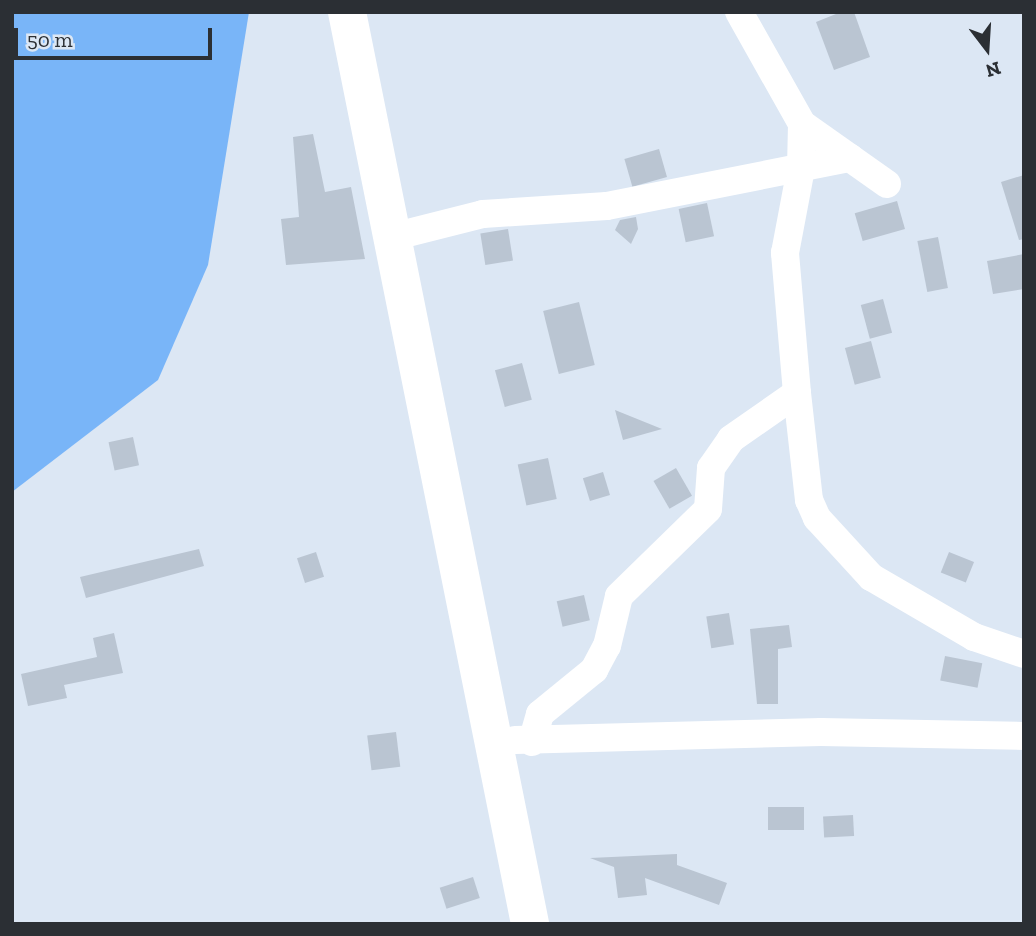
<!DOCTYPE html>
<html>
<head>
<meta charset="utf-8">
<style>
  body { margin:0 }
  #map { position:relative; width:1036px; height:936px; overflow:hidden; background:#dce7f4; font-family:"Zilla Slab",serif }
  div>[style] { position:absolute }
  .forest>* { inset:0; background:#79b5f8 }
  .building>* { inset:0; background:#bac5d2; transform-origin:0 0 }
  .minor>* { height:28px; margin:-14px; padding:0 14px; transform-origin:14px; border-radius:14px; background:#fff }
  .secondary>* { height:38px; margin:-19px; padding:0 19px; transform-origin:19px; border-radius:19px; background:#fff }
  span { translate:-50% -50%; white-space:nowrap; text-align:center; line-height:1.15; -webkit-text-stroke:7px #dce7f4; paint-order:stroke }
  .frame { position:absolute; inset:0; border:14px solid #2b2f34; pointer-events:none }
  .north { position:absolute; left:952px; top:14px; width:70px; height:70px; -webkit-text-stroke:5px #dce7f4; paint-order:stroke; rotate:163deg; font-size:19px; font-weight:700; line-height:28px; text-align:center; color:#2b2f34 }
  .north::after { content:''; display:block; margin:auto; width:24px; height:32px; background:#2b2f34; clip-path:polygon(50% 0,100% 100%,50% 72%,0 100%) }
  .scale { position:absolute; left:14px; top:28px; width:198px; height:32px; box-sizing:border-box; border:4px solid #2b2f34; border-top:0; padding-left:9px; font-size:21px; line-height:24px; white-space:nowrap; color:#2b2f34; -webkit-text-stroke:5px #dce7f4; paint-order:stroke }
</style>
</head>
<body>
<div id="map">
  <div class="forest">
    <i style="clip-path:polygon(12px 12px,249px 12px,208px 265px,158px 380px,12px 492px)"></i>
  </div>
  <div class="building">
    <i style="clip-path:polygon(841px 12px,854px 12px,870px 57px,834px 70px,816px 22px)"></i>
    <i style="clip-path:polygon(313px 134px,325px 192px,351px 187px,365px 259px,286px 265px,281px 219px,299px 217px,293px 137px)"></i>
    <i style="left:659px;top:149px;width:29px;height:36px;rotate:74deg"></i>
    <i style="clip-path:polygon(1024px 175px,1024px 239px,1019px 240px,1001px 182px)"></i>
    <i style="left:897px;top:201px;width:29px;height:44px;rotate:74deg"></i>
    <i style="left:707px;top:203px;width:34px;height:29px;rotate:78deg"></i>
    <i style="clip-path:polygon(636px 217px,638px 229px,631px 244px,615px 230px,620px 220px)"></i>
    <i style="left:508px;top:229px;width:32px;height:28px;rotate:81deg"></i>
    <i style="left:938px;top:237px;width:52px;height:21px;rotate:79deg"></i>
    <i style="clip-path:polygon(1024px 254px,1024px 289px,993px 294px,987px 261px)"></i>
    <i style="left:883px;top:299px;width:35px;height:23px;rotate:75deg"></i>
    <i style="left:579px;top:302px;width:65px;height:37px;rotate:76deg"></i>
    <i style="left:871px;top:341px;width:38px;height:27px;rotate:75deg"></i>
    <i style="left:522px;top:363px;width:38px;height:28px;rotate:75deg"></i>
    <i style="clip-path:polygon(615px 410px,662px 429px,623px 440px)"></i>
    <i style="left:133px;top:437px;width:29px;height:25px;rotate:78deg"></i>
    <i style="left:548px;top:458px;width:42px;height:31px;rotate:78deg"></i>
    <i style="left:676px;top:468px;width:32px;height:26px;rotate:60deg"></i>
    <i style="left:603px;top:472px;width:24px;height:21px;rotate:73deg"></i>
    <i style="clip-path:polygon(199px 549px,204px 566px,86px 598px,80px 577px)"></i>
    <i style="left:316px;top:552px;width:26px;height:20px;rotate:72deg"></i>
    <i style="left:949px;top:552px;width:27px;height:22px;rotate:22deg"></i>
    <i style="left:584px;top:595px;width:26px;height:28px;rotate:77deg"></i>
    <i style="left:729px;top:613px;width:32px;height:23px;rotate:81deg"></i>
    <i style="clip-path:polygon(789px 625px,792px 647px,778px 649px,778px 704px,757px 704px,750px 629px)"></i>
    <i style="clip-path:polygon(114px 633px,123px 673px,64px 685px,67px 698px,28px 706px,21px 674px,97px 657px,93px 638px)"></i>
    <i style="left:945px;top:656px;width:38px;height:25px;rotate:11deg"></i>
    <i style="left:396px;top:732px;width:35px;height:29px;rotate:83deg"></i>
    <i style="left:804px;top:807px;width:23px;height:36px;rotate:90deg"></i>
    <i style="left:853px;top:815px;width:21px;height:30px;rotate:87deg"></i>
    <i style="clip-path:polygon(677px 854px,677px 865px,727px 883px,719px 905px,645px 878px,647px 895px,618px 898px,614px 867px,590px 858px)"></i>
    <i style="left:473px;top:877px;width:22px;height:35px;rotate:72deg"></i>
  </div>
  <div class="minor">
    <i style="left:739px;top:12px;width:129px;rotate:60.6deg"></i>
    <i style="left:802px;top:124px;width:104px;rotate:35.2deg"></i>
    <i style="left:388px;top:238px;width:98px;rotate:-14.2deg"></i>
    <i style="left:483px;top:214px;width:124px;rotate:-3.7deg"></i>
    <i style="left:607px;top:206px;width:248px;rotate:-11.2deg"></i>
    <i style="left:797px;top:393px;width:108px;rotate:83.6deg"></i>
    <i style="left:809px;top:500px;width:20px;rotate:66deg"></i>
    <i style="left:817px;top:518px;width:80px;rotate:47.5deg"></i>
    <i style="left:871px;top:577px;width:119px;rotate:30.2deg"></i>
    <i style="left:974px;top:637px;width:53px;rotate:18.8deg"></i>
    <i style="left:515px;top:740px;width:306px;rotate:-1.5deg"></i>
    <i style="left:821px;top:732px;width:203px;rotate:1.1deg"></i>
    <i style="left:532px;top:742px;width:29px;rotate:-74deg"></i>
    <i style="left:540px;top:714px;width:70px;rotate:-39.2deg"></i>
    <i style="left:594px;top:670px;width:27px;rotate:-62deg"></i>
    <i style="left:607px;top:646px;width:51px;rotate:-76.5deg"></i>
    <i style="left:619px;top:596px;width:124px;rotate:-44.3deg"></i>
    <i style="left:708px;top:509px;width:41px;rotate:-85.8deg"></i>
    <i style="left:711px;top:468px;width:35px;rotate:-55deg"></i>
    <i style="left:731px;top:439px;width:80px;rotate:-34.9deg"></i>
    <i style="left:797px;top:393px;width:141px;rotate:-94.9deg"></i>
    <i style="left:785px;top:253px;width:86px;rotate:-79.3deg"></i>
    <i style="left:801px;top:168px;width:44px;rotate:-88.7deg"></i>
  </div>
  <div class="secondary">
    <i style="left:347px;top:12px;width:930px;rotate:78.65deg"></i>
  </div>
  <div class="frame"></div>
  <div class="north">N</div>
  <div class="scale">50 m</div>
</div>
</body>
</html>
